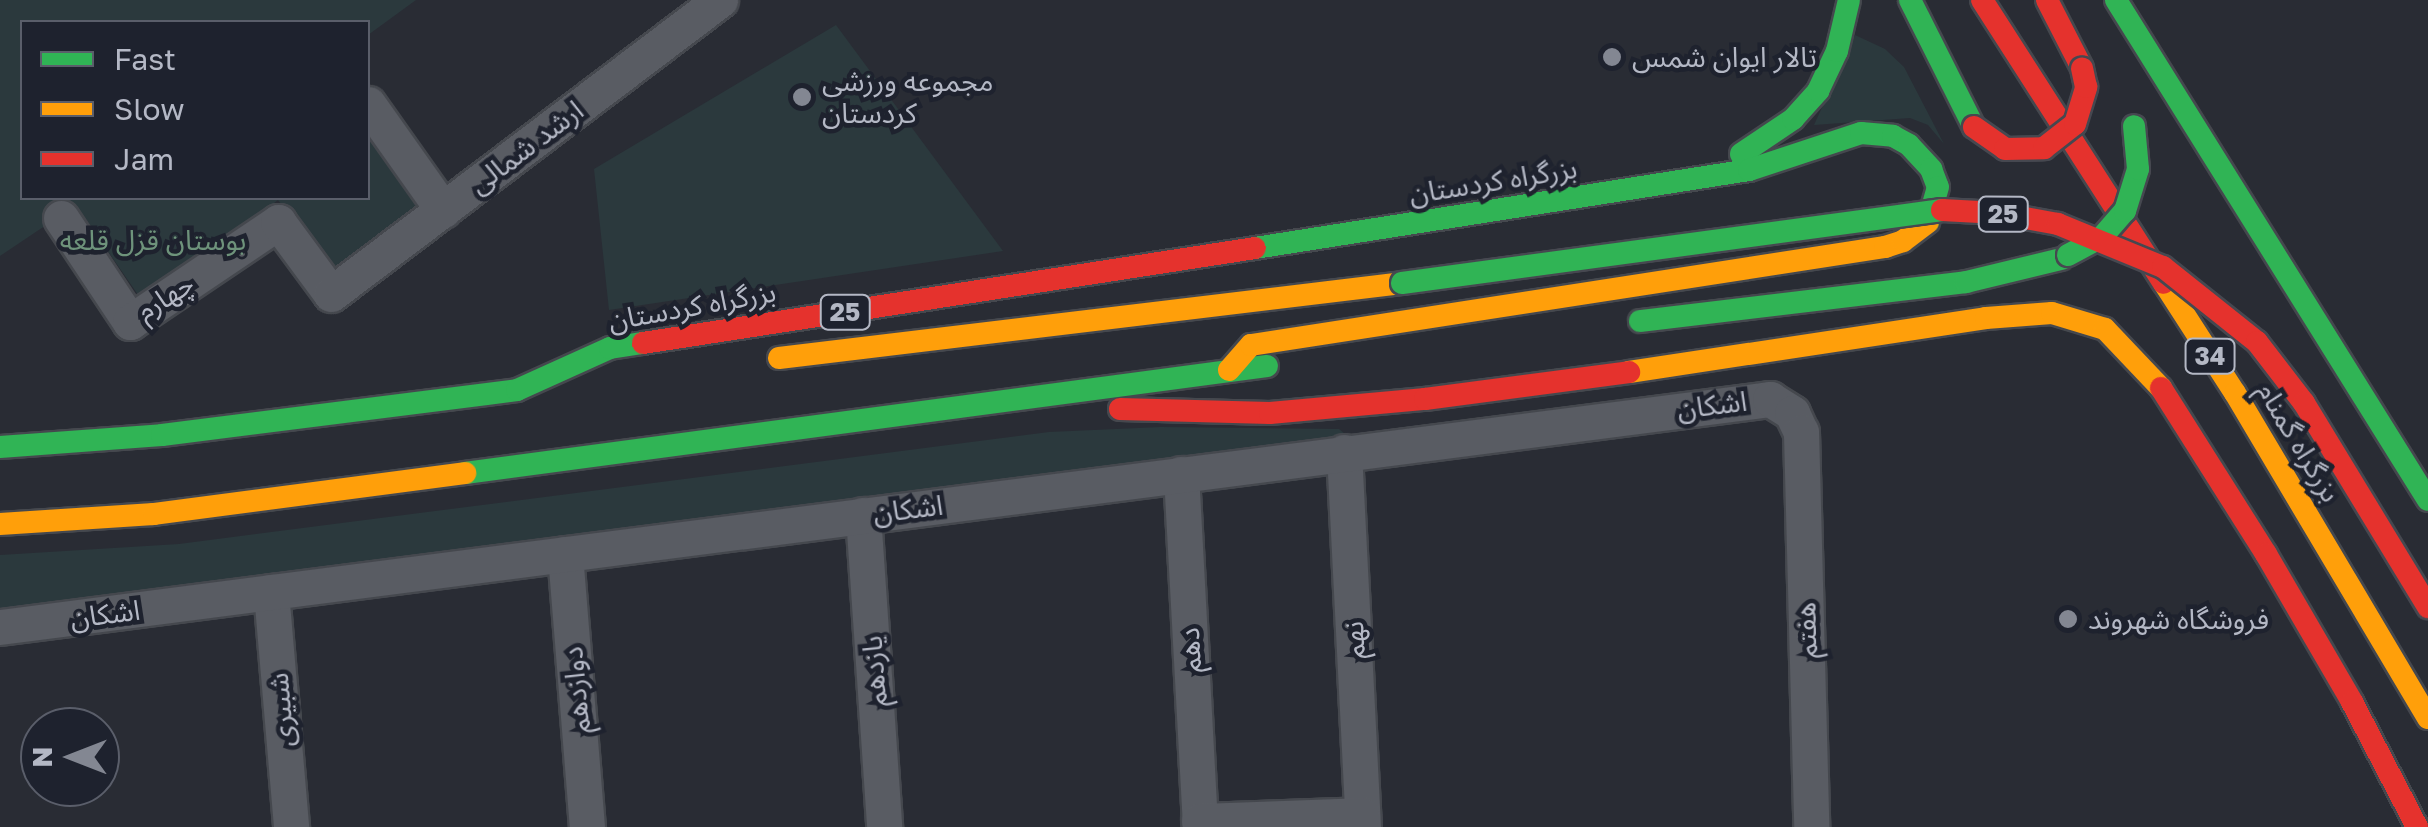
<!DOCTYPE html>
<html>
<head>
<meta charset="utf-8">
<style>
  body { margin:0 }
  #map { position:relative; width:2428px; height:827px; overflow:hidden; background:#292c34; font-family:"Golos Text","Noto Sans Arabic",sans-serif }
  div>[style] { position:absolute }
  .green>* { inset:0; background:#2b393d }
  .roads { filter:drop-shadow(2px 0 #45484e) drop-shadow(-2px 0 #45484e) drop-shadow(0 2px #45484e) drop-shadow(0 -2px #45484e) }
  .street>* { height:35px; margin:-17.5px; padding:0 17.5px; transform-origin:17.5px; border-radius:17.5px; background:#595c63 }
  .fast>* { height:22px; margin:-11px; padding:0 11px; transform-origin:11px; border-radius:11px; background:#30b455 }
  .slow>* { height:22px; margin:-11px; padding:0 11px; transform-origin:11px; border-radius:11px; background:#ff9f0a }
  .jam>* { height:22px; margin:-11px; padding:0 11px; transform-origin:11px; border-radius:11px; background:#e5322d }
  .bridges { filter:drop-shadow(2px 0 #464850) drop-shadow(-2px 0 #464850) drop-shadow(0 2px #464850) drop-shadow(0 -2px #464850) }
  .fast-bridge>* { height:22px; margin:-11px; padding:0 11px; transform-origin:11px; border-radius:11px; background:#30b455 }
  .jam-bridge>* { height:22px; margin:-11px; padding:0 11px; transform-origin:11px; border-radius:11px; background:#e5322d }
  .dots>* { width:28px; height:28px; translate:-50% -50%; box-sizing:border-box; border:5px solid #1e222e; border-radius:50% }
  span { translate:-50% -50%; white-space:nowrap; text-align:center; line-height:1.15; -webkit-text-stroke:9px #1e222e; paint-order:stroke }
  .shield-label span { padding:2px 8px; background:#1e222e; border:2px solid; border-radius:8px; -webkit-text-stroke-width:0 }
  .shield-label { font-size:25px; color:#b4b8c5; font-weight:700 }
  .poi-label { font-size:28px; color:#b4b8c5 }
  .left { translate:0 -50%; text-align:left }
  .street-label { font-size:28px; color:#b4b8c5 }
  .park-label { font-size:28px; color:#6e937b }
  .legend { position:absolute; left:20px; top:20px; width:350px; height:180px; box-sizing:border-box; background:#1e222e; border:2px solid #5a5e6a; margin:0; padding:12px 18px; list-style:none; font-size:30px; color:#b4b8c5 }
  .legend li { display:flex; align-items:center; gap:20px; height:50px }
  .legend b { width:50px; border:2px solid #5a5e6a }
  .north { position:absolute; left:20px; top:707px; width:100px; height:100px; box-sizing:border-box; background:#1e222e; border:2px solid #5a5e6a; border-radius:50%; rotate:270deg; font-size:28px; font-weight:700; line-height:40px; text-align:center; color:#b4b8c5 }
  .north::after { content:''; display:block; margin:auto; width:35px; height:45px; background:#838792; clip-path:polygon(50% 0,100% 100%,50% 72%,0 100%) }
</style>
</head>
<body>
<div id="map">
  <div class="green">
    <i style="clip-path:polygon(0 0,416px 0,368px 35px,368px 22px,22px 22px,22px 198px,368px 198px,368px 118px,431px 202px,336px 276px,278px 200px,143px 302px,76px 205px,0 256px)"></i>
    <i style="clip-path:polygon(836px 25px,1003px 251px,609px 310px,594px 169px)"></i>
    <i style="clip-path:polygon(1855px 35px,1885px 49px,1904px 67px,1944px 144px,1928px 125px,1910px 118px,1814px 125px)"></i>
    <i style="clip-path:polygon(1161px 427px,1339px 429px,1356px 443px,0 612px,0 555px,179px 544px,1049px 432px)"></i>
  </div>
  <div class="roads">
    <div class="street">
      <i style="left:368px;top:104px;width:130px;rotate:54.7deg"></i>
      <i style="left:61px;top:218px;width:125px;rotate:56.4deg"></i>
      <i style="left:130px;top:322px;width:179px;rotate:-34deg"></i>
      <i style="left:278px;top:222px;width:89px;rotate:53.6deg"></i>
      <i style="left:331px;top:294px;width:488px;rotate:-37.1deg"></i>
      <i style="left:1344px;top:452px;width:375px;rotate:87.1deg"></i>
      <i style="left:1181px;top:474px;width:354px;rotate:86.9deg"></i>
      <i style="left:863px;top:515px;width:313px;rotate:86.1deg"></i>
      <i style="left:565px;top:554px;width:274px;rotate:85.4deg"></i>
      <i style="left:271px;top:592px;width:236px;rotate:85.1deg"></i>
      <i style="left:0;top:627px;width:1785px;rotate:-7.34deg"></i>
      <i style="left:1770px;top:399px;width:26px;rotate:32deg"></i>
      <i style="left:1792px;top:413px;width:21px;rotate:65deg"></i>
      <i style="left:1801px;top:432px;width:395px;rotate:88.5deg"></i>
      <i style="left:1199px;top:821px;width:163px;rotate:-2.1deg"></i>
    </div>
    <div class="fast">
      <i style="left:1910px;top:0;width:142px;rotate:63.3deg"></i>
      <i style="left:2116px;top:0;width:589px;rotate:58.04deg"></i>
      <i style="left:1741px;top:154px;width:63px;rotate:-33.9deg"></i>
      <i style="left:1793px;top:119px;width:38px;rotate:-48deg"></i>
      <i style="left:1818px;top:91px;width:44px;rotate:-64.6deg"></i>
      <i style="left:1837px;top:51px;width:52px;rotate:-76.8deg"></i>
      <i style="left:1255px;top:248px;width:500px;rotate:-8.97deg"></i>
      <i style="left:1749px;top:170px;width:118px;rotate:-18.3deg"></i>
      <i style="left:1861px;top:133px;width:32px;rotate:5deg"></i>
      <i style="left:1893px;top:136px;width:18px;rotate:29deg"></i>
      <i style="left:1909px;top:145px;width:33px;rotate:47deg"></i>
      <i style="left:1931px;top:169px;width:19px;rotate:69deg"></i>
      <i style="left:1938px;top:187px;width:36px;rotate:106deg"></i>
      <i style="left:1640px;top:321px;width:328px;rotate:-6.8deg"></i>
      <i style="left:1966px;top:282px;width:98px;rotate:-13.6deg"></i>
      <i style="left:0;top:447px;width:162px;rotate:-4.2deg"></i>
      <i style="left:162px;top:435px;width:358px;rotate:-7.2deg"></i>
      <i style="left:517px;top:390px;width:102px;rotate:-24.3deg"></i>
      <i style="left:610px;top:348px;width:33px;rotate:-9deg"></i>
      <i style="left:465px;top:473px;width:809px;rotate:-7.6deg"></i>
    </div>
    <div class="slow">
      <i style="left:2164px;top:283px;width:131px;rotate:57.2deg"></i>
      <i style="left:2235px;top:393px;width:378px;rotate:59.3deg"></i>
      <i style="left:779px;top:358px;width:627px;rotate:-6.86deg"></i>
      <i style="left:1229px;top:370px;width:33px;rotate:-49deg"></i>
      <i style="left:1251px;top:345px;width:642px;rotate:-8.79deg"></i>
      <i style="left:1885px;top:247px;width:19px;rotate:-18deg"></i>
      <i style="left:1903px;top:241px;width:31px;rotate:-37deg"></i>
      <i style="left:1629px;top:372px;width:361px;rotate:-8.6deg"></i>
      <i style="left:1986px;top:318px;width:66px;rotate:-4.3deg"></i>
      <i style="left:2052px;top:313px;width:55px;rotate:16.8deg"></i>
      <i style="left:2105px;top:329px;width:81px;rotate:46.5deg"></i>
      <i style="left:0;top:524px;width:154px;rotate:-3.7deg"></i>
      <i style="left:154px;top:514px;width:314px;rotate:-7.5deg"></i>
    </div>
    <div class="jam">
      <i style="left:1982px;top:0;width:336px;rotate:57.3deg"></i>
      <i style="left:2047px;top:0;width:76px;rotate:62.8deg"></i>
      <i style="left:643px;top:343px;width:619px;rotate:-8.82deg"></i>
      <i style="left:2161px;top:388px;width:196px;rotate:57.7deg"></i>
      <i style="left:2266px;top:554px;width:171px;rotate:59.8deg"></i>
      <i style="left:2352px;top:702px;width:141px;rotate:62.5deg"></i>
      <i style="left:1120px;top:409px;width:150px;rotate:1.5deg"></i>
      <i style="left:1270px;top:413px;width:156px;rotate:-5.2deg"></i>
      <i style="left:1425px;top:399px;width:206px;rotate:-7.5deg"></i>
    </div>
  </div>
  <div class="bridges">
    <div class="fast-bridge">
      <i style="left:2068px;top:255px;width:38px;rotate:-28deg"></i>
      <i style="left:2102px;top:237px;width:35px;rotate:-49deg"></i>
      <i style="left:2125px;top:211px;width:44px;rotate:-72.8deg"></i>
      <i style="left:2138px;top:169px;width:43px;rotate:-95.3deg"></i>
      <i style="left:1402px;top:283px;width:545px;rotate:-7.7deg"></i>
    </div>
    <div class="jam-bridge">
      <i style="left:1974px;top:127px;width:38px;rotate:35deg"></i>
      <i style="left:2005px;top:149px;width:39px;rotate:-1deg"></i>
      <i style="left:2044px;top:148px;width:39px;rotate:-38deg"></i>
      <i style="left:2075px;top:124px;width:39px;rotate:-73deg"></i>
      <i style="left:2086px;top:87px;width:19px;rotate:-102deg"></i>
      <i style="left:1942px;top:210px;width:56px;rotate:3.1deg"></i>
      <i style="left:1998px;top:213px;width:61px;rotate:10.4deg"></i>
      <i style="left:2058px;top:224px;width:113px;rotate:22.3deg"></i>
      <i style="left:2163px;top:267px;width:120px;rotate:38.6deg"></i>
      <i style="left:2257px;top:342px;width:77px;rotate:52.4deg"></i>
      <i style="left:2304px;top:403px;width:239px;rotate:58.7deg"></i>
    </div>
  </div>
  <div class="dots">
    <i style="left:1612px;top:57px;background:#838792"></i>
    <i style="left:802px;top:97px;background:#838792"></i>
    <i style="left:2068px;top:619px;background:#838792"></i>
  </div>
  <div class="shield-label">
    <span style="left:2003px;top:214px">25</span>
    <span style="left:845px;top:312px">25</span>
    <span style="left:2210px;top:356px">34</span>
  </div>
  <div class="poi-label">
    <span class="left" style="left:1632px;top:57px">تالار ایوان شمس</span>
    <span class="left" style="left:822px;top:97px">مجموعه ورزشی<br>کردستان</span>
    <span class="left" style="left:2088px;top:619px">فروشگاه شهروند</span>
  </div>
  <div class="street-label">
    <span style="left:526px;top:147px;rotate:-37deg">ارشد شمالی</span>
    <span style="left:1493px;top:181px;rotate:-9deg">بزرگراه کردستان</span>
    <span style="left:165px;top:297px;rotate:-32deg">چهارم</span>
    <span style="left:692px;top:306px;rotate:-10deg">بزرگراه کردستان</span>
    <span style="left:1712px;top:405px;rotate:-7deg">اشکان</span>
    <span style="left:2299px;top:442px;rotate:59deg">بزرگراه گمنام</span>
    <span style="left:908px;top:509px;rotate:-7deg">اشکان</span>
    <span style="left:105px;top:614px;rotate:-7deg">اشکان</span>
    <span style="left:1806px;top:630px;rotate:-91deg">هفتم</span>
    <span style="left:1354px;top:640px;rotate:-93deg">نهم</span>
    <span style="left:1190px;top:650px;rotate:-93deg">دهم</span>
    <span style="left:874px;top:671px;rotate:-94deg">یازدهم</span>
    <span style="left:576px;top:690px;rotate:-95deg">دوازدهم</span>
    <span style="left:281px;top:710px;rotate:-95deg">شبیری</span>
  </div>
  <div class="park-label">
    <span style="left:153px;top:240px">بوستان قزل قلعه</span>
  </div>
  <ul class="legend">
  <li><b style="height:12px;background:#30b455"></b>Fast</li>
  <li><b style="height:12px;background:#ff9f0a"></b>Slow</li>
  <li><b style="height:12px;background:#e5322d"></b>Jam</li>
  </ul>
  <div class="north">N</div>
</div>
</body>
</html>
